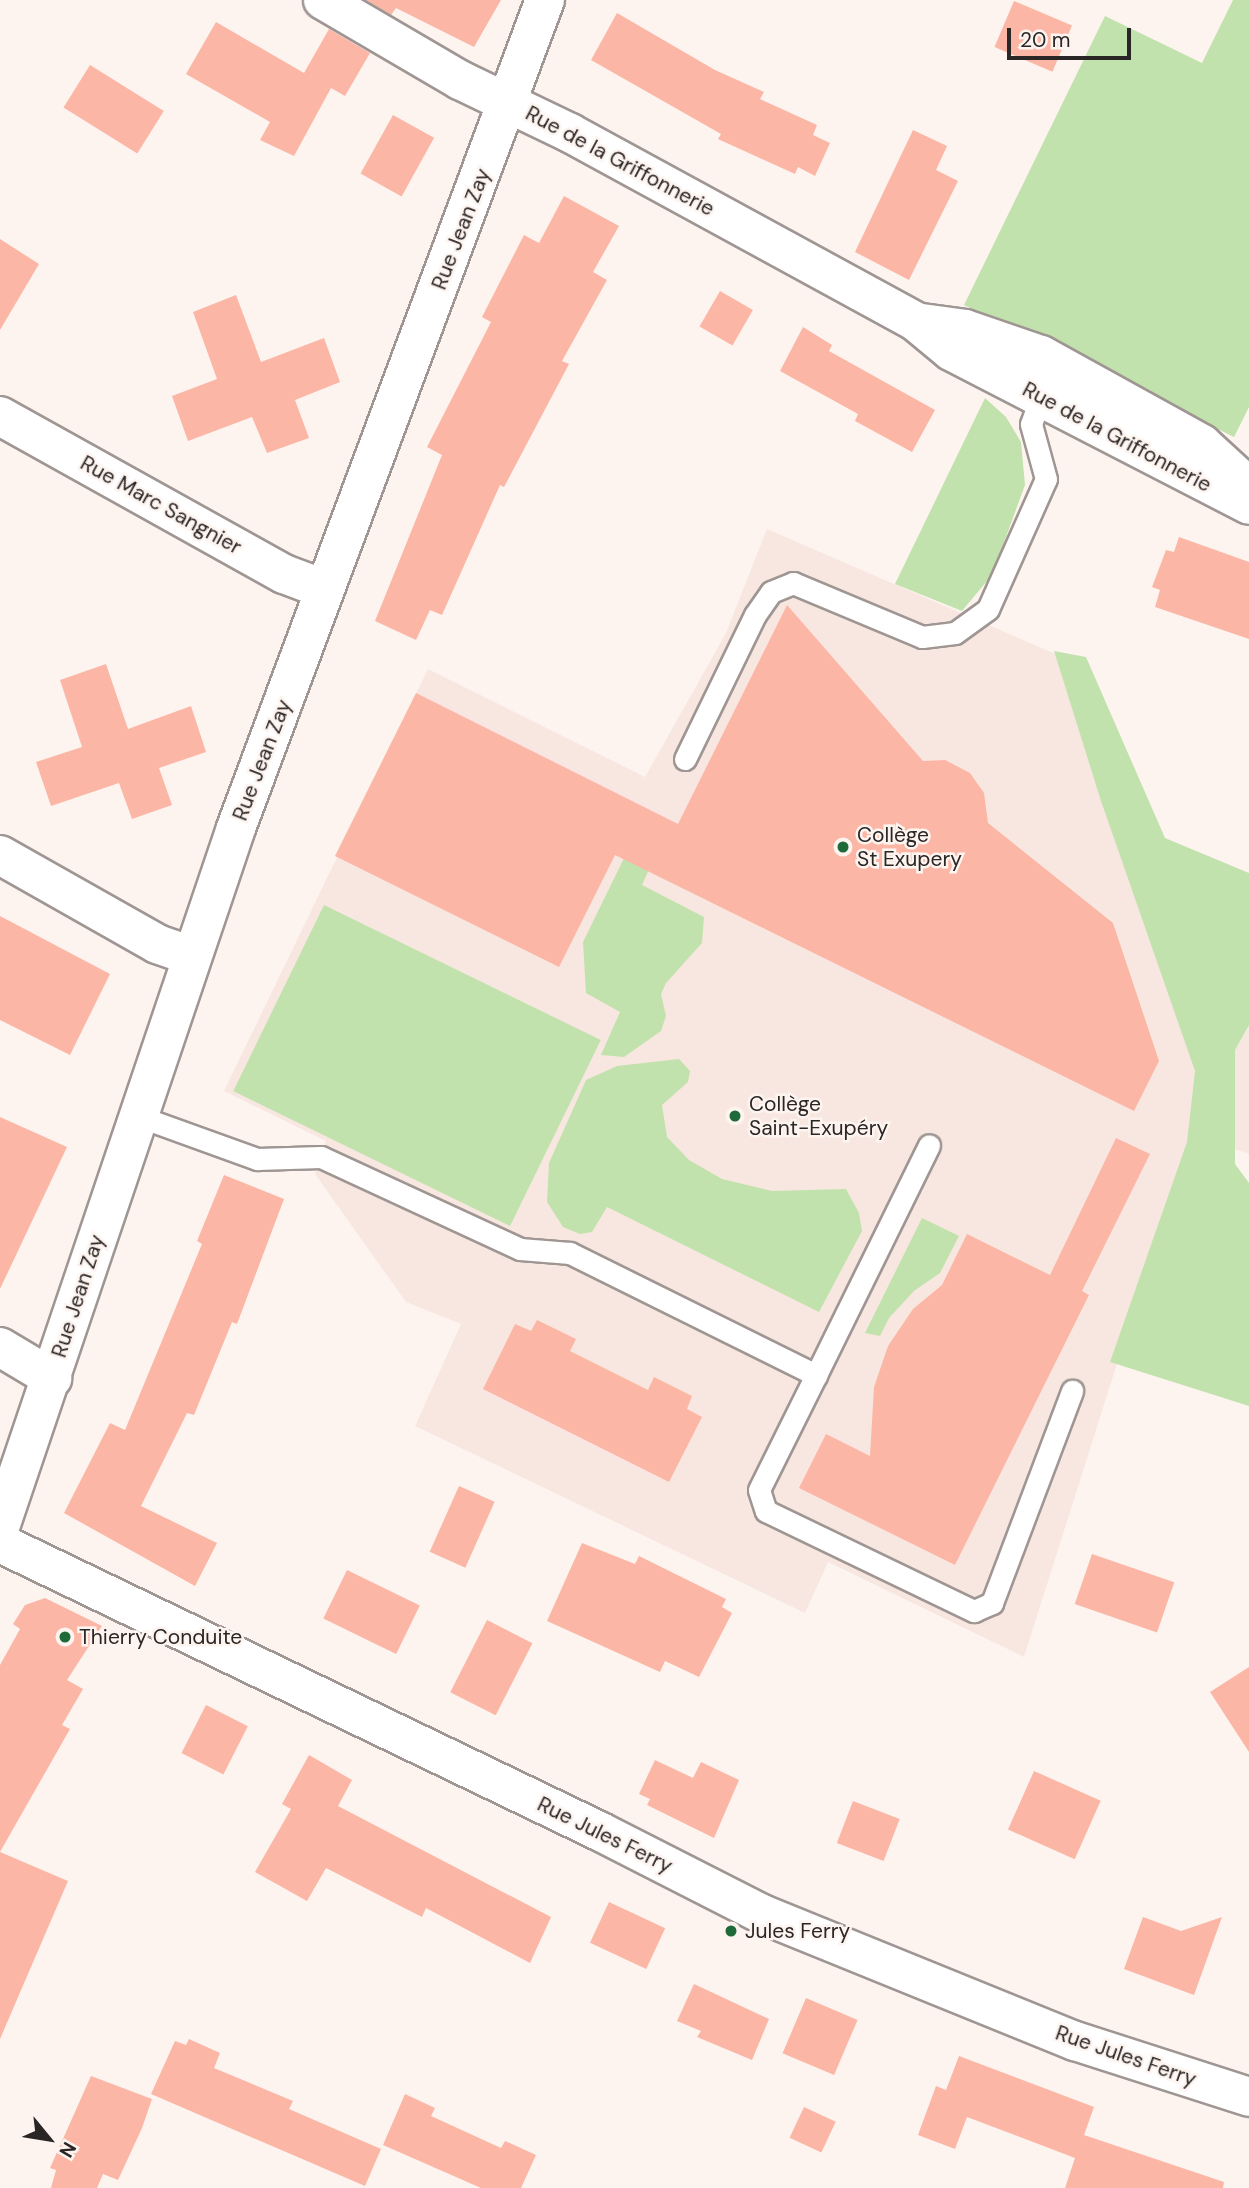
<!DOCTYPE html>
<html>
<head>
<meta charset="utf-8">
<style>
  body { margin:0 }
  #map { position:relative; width:1249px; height:2188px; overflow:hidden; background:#fdf4f0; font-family:"DM Sans",sans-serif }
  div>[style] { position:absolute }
  .built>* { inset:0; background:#f8e7e0 }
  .green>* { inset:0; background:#c2e2ad; transform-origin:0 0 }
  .building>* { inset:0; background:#fcb6a5; transform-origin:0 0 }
  .roads { filter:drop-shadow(2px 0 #9f9693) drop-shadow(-2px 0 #9f9693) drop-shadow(0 2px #9f9693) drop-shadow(0 -2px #9f9693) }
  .service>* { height:21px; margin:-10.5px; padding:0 10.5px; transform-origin:10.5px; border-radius:10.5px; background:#fff }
  .minor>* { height:38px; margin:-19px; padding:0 19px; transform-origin:19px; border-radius:19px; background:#fff }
  .dots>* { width:19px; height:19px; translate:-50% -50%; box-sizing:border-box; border:4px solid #fdf4f0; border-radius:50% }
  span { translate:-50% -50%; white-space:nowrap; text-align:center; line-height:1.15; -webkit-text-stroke:5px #fdf4f0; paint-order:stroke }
  .street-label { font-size:21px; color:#2a2625 }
  .poi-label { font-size:21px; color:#2a2625 }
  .left { translate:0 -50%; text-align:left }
  .north { position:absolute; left:14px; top:2104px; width:70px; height:70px; -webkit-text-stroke:5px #fdf4f0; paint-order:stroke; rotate:120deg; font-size:19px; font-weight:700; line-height:28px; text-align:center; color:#2a2625 }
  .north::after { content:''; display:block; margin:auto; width:24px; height:32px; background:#2a2625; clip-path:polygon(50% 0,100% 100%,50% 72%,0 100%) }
  .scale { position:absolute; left:1007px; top:28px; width:124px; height:32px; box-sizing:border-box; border:4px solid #2a2625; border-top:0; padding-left:9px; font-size:21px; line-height:24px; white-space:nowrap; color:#2a2625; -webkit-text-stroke:5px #fdf4f0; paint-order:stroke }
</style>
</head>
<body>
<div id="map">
  <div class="built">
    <i style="clip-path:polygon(767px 529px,1067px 659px,1207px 1080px,1024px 1657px,828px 1562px,805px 1613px,415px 1426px,461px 1324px,406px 1302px,315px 1174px,326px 1141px,224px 1091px,428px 669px,645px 777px,726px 633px)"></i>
    <i style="clip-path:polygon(1249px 984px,1249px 1154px,1197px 1136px)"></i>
  </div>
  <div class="green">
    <i style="clip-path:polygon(1233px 0,1249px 0,1249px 407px,1234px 437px,964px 305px,1105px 16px,1202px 63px)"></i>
    <i style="clip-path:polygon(985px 398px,1006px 417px,1021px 442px,1025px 485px,992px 575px,962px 611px,895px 584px)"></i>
    <i style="clip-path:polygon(1054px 651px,1086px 657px,1165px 838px,1249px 873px,1249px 1025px,1235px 1050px,1235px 1164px,1249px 1183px,1249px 1406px,1110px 1362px,1187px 1142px,1195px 1071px,1101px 801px)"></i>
    <i style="clip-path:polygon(646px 813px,669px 825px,642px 885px,704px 917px,702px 943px,666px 983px,661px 994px,666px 1016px,661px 1031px,624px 1057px,601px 1055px,620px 1012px,586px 993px,583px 942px)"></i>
    <i style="left:324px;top:905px;width:308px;height:207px;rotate:26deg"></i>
    <i style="clip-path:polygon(679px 1059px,690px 1071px,688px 1082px,662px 1105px,667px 1137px,689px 1160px,722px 1179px,772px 1191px,846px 1189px,859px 1213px,862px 1231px,819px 1312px,607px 1207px,592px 1232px,580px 1234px,563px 1227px,547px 1202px,549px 1163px,586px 1080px,617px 1066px)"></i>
    <i style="clip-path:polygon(922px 1218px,959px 1236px,940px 1273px,914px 1291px,889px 1318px,880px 1336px,865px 1333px)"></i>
  </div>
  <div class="building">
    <i style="clip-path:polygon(366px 0,501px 0,474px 47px,396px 8px,391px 15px)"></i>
    <i style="left:1014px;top:1px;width:63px;height:50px;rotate:23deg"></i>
    <i style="clip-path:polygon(617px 13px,715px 70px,764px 92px,760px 99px,817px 125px,813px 135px,830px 143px,815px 176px,798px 167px,795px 174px,718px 139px,721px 134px,591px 60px)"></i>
    <i style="clip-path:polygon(216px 22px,304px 73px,329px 29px,370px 53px,345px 96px,331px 88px,294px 156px,260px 140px,270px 122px,186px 74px)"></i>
    <i style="left:90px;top:65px;width:87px;height:50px;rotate:32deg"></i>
    <i style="left:393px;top:115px;width:47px;height:67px;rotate:29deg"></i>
    <i style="clip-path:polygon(913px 130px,947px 146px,936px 170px,958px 181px,909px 280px,855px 252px)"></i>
    <i style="clip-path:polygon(564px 196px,619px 226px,593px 272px,607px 280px,562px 361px,569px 364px,504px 487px,500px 485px,442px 615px,430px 610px,416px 640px,375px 621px,442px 455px,427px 447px,491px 322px,482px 317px,524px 235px,539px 243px)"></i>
    <i style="clip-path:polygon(0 239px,39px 264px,0 330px)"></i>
    <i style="left:720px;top:291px;width:38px;height:41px;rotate:30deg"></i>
    <i style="clip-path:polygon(236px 295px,261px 362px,324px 338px,340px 382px,295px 400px,309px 438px,267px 453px,252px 417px,188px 441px,172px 396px,217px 379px,193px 312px)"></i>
    <i style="clip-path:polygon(803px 327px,832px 345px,829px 351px,935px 410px,912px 452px,855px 421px,858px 414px,780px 371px)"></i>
    <i style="clip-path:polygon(1179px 537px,1249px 562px,1249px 639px,1155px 607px,1160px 590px,1152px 587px,1166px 550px,1174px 552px)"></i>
    <i style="clip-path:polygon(787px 605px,923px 761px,945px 760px,970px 773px,984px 793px,988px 823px,1113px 923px,1159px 1061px,1134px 1111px,615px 855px,559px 967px,335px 856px,416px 693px,678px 824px)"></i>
    <i style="clip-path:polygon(106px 664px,128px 729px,191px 706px,206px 752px,159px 768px,172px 805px,132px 819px,119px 783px,51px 806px,36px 762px,82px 747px,60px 680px)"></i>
    <i style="clip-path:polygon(0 916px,110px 974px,70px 1055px,0 1020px)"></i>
    <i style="clip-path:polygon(0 1117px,67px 1147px,0 1289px)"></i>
    <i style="clip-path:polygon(1116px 1138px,1150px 1154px,1082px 1291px,1089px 1295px,955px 1565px,799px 1488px,826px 1434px,870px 1456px,874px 1387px,888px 1346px,913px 1309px,942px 1285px,967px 1234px,1050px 1275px)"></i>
    <i style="clip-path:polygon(224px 1175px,284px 1199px,237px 1324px,232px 1322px,194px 1415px,187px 1413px,141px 1506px,217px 1543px,195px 1586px,64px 1513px,110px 1423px,125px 1430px,202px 1244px,197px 1241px)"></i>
    <i style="clip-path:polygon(537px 1320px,576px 1339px,570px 1351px,648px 1390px,654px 1377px,692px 1396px,687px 1409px,702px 1417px,669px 1482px,483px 1389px,515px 1324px,531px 1331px)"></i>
    <i style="left:459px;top:1486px;width:39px;height:72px;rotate:24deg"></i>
    <i style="clip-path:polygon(582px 1543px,635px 1564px,639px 1556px,726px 1599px,722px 1607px,732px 1613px,699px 1677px,665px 1661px,660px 1672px,547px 1621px)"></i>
    <i style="left:1092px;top:1554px;width:87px;height:53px;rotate:19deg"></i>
    <i style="left:347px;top:1570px;width:81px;height:54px;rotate:26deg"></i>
    <i style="clip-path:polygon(45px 1598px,102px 1626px,67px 1680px,83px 1689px,62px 1725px,70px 1729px,0 1852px,0 1665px,20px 1629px,13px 1624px,25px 1605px)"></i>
    <i style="left:487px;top:1620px;width:51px;height:81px;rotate:27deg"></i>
    <i style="clip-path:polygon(1249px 1667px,1249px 1752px,1210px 1692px)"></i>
    <i style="left:206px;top:1705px;width:47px;height:54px;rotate:27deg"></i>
    <i style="clip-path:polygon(309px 1755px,352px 1780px,338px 1806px,551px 1917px,530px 1963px,426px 1908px,422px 1917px,326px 1868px,307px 1901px,255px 1872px,291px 1809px,282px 1804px)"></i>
    <i style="clip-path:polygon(655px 1760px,693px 1778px,701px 1762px,739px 1780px,714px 1838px,647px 1805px,650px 1799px,639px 1794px)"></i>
    <i style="left:1034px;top:1771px;width:73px;height:64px;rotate:24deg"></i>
    <i style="left:853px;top:1801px;width:50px;height:45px;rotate:21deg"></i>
    <i style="clip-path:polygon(0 1852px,68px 1881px,0 2039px)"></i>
    <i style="left:609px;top:1902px;width:62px;height:45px;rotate:25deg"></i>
    <i style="clip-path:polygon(1143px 1917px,1181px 1931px,1222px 1917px,1194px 1995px,1124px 1969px)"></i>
    <i style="clip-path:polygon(694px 1984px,769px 2019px,752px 2060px,697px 2037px,701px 2031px,677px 2021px)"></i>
    <i style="left:806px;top:1998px;width:56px;height:60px;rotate:23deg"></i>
    <i style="clip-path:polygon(189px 2039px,220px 2053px,214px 2068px,293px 2101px,289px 2109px,381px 2149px,365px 2186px,151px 2094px,175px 2041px,186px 2045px)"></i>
    <i style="clip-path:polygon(959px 2056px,1094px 2107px,1084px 2135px,1224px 2182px,1223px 2188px,1065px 2188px,1075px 2158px,967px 2117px,955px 2149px,918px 2135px,936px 2086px,946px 2090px)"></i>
    <i style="clip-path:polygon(91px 2076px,152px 2099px,142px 2128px,118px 2180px,103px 2174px,97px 2188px,51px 2188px,56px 2170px,50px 2168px)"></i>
    <i style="clip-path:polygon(405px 2094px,435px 2108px,431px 2116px,501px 2148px,505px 2141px,536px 2155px,521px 2188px,481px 2188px,383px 2145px)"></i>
    <i style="left:804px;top:2107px;width:35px;height:34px;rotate:25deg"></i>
  </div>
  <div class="roads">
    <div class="service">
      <i style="left:685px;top:759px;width:160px;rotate:-64.1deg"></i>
      <i style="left:755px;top:615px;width:28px;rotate:-55deg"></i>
      <i style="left:771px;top:592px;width:24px;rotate:-22deg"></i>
      <i style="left:793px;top:583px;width:140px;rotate:22.7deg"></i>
      <i style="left:922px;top:637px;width:33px;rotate:-7deg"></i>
      <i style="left:955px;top:633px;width:41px;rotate:-36deg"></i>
      <i style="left:988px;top:609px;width:142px;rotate:-66deg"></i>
      <i style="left:1046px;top:479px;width:57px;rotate:-105.3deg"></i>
      <i style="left:1031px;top:424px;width:29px;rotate:-70deg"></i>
      <i style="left:138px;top:1116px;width:127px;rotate:19.9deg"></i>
      <i style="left:257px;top:1159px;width:64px;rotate:-1.8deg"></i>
      <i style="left:321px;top:1157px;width:219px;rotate:24.8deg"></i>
      <i style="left:520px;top:1249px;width:50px;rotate:4.6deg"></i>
      <i style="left:570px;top:1253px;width:275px;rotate:26.4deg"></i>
      <i style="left:816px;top:1375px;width:128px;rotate:116.4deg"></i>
      <i style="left:759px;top:1490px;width:22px;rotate:72deg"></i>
      <i style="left:766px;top:1511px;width:231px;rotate:25.7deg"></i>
      <i style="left:974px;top:1611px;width:20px;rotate:-24deg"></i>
      <i style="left:992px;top:1603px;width:227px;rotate:-69.3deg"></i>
      <i style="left:816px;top:1375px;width:256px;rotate:-63.8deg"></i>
    </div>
    <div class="minor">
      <i style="left:323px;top:0;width:159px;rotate:30.3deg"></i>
      <i style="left:460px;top:80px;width:122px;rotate:25.7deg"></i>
      <i style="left:570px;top:133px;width:394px;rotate:28.6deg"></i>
      <i style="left:916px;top:322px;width:45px;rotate:39.6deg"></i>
      <i style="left:951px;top:351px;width:335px;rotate:27.3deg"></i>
      <i style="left:922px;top:323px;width:43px;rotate:7.9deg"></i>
      <i style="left:965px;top:329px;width:80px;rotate:18.9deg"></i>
      <i style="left:1041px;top:355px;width:184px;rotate:28.9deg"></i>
      <i style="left:1202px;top:444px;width:64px;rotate:42.5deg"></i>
      <i style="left:0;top:416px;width:325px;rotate:29.1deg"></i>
      <i style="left:284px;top:574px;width:43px;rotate:20.6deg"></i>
      <i style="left:0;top:855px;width:180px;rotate:29.5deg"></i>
      <i style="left:157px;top:944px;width:36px;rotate:19deg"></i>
      <i style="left:0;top:1347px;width:61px;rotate:30.8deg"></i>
      <i style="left:0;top:1527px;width:738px;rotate:-71.34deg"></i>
      <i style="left:236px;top:828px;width:884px;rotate:-69.54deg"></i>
      <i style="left:0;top:1543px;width:665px;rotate:25.68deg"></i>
      <i style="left:599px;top:1831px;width:183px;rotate:27deg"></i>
      <i style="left:762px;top:1914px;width:338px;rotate:22.1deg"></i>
      <i style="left:1075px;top:2041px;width:183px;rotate:17.8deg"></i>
    </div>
  </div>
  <div class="dots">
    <i style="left:843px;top:847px;background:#1f6a39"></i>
    <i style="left:735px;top:1116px;background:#1f6a39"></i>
    <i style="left:65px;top:1637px;background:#1f6a39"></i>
    <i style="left:731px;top:1931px;background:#1f6a39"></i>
  </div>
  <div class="street-label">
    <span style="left:620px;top:161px;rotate:28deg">Rue de la Griffonnerie</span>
    <span style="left:461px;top:229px;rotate:-69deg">Rue Jean Zay</span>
    <span style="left:1117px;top:437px;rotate:28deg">Rue de la Griffonnerie</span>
    <span style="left:161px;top:505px;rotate:29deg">Rue Marc Sangnier</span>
    <span style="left:262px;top:760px;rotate:-69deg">Rue Jean Zay</span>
    <span style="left:78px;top:1296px;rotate:-72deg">Rue Jean Zay</span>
    <span style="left:605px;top:1835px;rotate:26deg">Rue Jules Ferry</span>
    <span style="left:1126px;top:2056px;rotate:19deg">Rue Jules Ferry</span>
  </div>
  <div class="poi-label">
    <span class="left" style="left:857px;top:847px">Collège<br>St Exupery</span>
    <span class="left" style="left:749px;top:1116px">Collège<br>Saint-Exupéry</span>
    <span class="left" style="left:79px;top:1637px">Thierry Conduite</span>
    <span class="left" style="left:745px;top:1931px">Jules Ferry</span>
  </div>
  <div class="north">N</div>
  <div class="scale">20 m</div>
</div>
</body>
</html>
